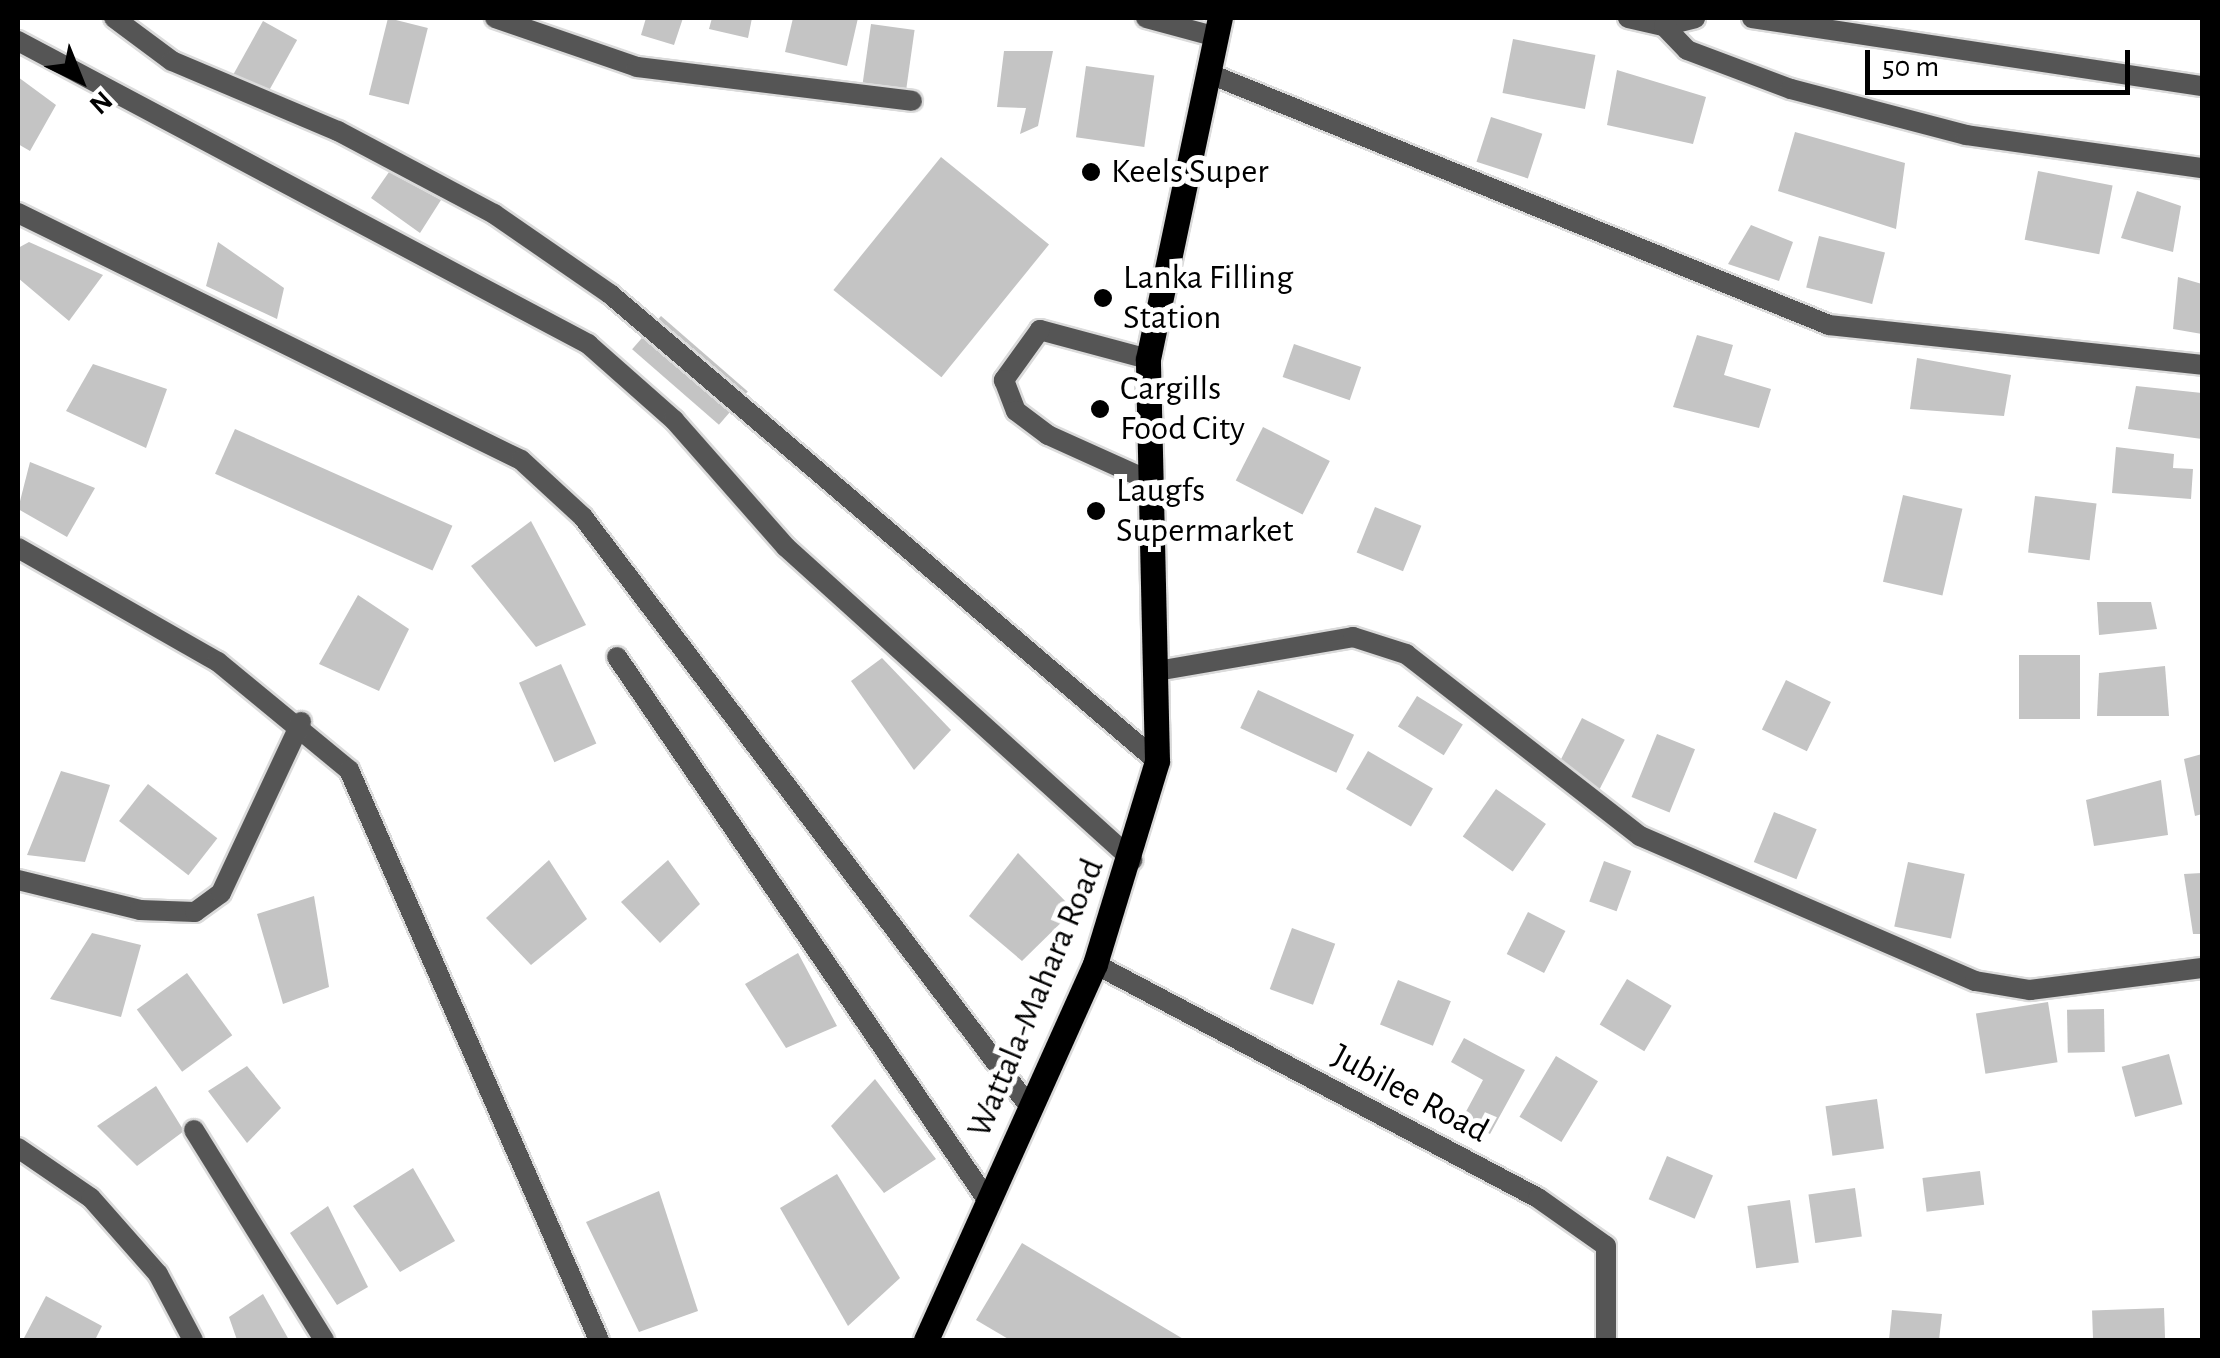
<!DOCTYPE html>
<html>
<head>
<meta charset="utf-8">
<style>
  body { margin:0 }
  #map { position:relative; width:2220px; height:1358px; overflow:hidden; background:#fff; font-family:"Alegreya Sans",sans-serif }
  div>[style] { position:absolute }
  .building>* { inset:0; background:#c4c4c4; transform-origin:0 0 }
  .roads { filter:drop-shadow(2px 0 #dbdbdb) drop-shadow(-2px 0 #dbdbdb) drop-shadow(0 2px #dbdbdb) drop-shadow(0 -2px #dbdbdb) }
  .lane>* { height:20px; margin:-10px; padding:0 10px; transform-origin:10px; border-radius:10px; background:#555 }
  .street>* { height:20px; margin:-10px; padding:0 10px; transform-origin:10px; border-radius:10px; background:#555 }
  .primary>* { height:25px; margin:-12.5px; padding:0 12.5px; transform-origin:12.5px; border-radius:12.5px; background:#000 }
  .dots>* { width:28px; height:28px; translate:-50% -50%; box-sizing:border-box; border:5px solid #fff; border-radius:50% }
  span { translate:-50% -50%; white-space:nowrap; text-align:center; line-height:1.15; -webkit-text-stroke:10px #fff; paint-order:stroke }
  .poi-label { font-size:35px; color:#000 }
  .left { translate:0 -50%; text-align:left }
  .street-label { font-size:35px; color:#000 }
  .frame { position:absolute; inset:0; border:20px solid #000; pointer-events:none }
  .north { position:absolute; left:30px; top:30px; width:100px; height:100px; -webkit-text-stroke:8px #fff; paint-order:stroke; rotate:137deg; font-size:28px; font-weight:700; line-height:40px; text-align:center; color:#000 }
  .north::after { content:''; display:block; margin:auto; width:35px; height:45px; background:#000; clip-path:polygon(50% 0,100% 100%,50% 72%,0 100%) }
  .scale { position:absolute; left:1865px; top:50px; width:265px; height:45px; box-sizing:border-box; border:5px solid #000; border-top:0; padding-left:12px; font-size:30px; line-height:35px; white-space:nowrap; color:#000; -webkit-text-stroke:8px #fff; paint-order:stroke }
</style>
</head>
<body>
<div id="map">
  <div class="building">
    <i style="left:388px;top:18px;width:41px;height:79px;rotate:14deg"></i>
    <i style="clip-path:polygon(646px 18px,683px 18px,674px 45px,641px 35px)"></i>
    <i style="clip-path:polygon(712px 18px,752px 18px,748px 38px,709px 29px)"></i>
    <i style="clip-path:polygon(793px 18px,858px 18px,847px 66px,785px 52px)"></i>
    <i style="left:263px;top:21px;width:39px;height:63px;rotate:29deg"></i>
    <i style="left:871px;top:24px;width:44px;height:63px;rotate:8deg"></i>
    <i style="left:1513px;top:39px;width:84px;height:55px;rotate:11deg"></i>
    <i style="clip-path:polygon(1004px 51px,1053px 51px,1038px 126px,1020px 134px,1026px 108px,997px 107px)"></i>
    <i style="left:1086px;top:66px;width:69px;height:72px;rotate:8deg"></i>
    <i style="clip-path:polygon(1617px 70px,1706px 97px,1693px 144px,1607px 125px)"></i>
    <i style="clip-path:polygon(18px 77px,56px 105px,30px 151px,18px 144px)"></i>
    <i style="left:1491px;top:117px;width:54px;height:47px;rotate:18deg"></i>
    <i style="clip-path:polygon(1795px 132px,1905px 163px,1896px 229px,1778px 191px)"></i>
    <i style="left:941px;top:157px;width:139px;height:171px;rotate:39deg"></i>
    <i style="left:2038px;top:171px;width:76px;height:70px;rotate:11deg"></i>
    <i style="clip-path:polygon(389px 172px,441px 200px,420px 233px,371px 198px)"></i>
    <i style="clip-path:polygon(2137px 191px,2181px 206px,2173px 252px,2121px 238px)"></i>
    <i style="clip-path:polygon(1751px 225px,1793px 242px,1779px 281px,1728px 264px)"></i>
    <i style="left:1819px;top:236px;width:68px;height:53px;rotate:14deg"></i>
    <i style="clip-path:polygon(29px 242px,103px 275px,69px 321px,18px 278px,18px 248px)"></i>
    <i style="clip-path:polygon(218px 242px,284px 288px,277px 319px,206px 286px)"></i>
    <i style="clip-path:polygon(2178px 277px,2202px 284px,2202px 334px,2173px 329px)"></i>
    <i style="left:661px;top:316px;width:115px;height:44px;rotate:41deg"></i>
    <i style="clip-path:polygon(1697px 335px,1733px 345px,1724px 375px,1771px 389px,1759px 428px,1673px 407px)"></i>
    <i style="left:1294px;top:344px;width:71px;height:35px;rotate:19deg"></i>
    <i style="clip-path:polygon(1917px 358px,2011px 375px,2004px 416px,1910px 409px)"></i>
    <i style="clip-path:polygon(93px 364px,167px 389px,146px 448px,66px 411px)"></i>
    <i style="clip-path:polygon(2136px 386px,2202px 393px,2202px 439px,2128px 429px)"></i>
    <i style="left:1263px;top:427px;width:75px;height:60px;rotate:27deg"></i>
    <i style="left:235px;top:429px;width:238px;height:49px;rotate:24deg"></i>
    <i style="clip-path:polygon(2116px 447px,2174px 454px,2173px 468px,2193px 469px,2191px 499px,2112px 493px)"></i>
    <i style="clip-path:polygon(30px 462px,95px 488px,67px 537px,18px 509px)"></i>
    <i style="left:1903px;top:495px;width:61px;height:89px;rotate:13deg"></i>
    <i style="left:2035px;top:496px;width:62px;height:57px;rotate:7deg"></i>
    <i style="left:1375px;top:507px;width:50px;height:49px;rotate:22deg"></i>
    <i style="clip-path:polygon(531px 521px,586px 625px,536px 647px,471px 566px)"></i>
    <i style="clip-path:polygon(358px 595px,409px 629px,379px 691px,319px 664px)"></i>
    <i style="clip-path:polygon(2097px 602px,2151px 602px,2157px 629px,2099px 635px)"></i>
    <i style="left:2080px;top:655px;width:64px;height:61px;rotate:90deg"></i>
    <i style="clip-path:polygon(882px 658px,951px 730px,914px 770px,851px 681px)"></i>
    <i style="left:561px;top:664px;width:87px;height:46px;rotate:66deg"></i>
    <i style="clip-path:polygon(2165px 666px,2169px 716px,2097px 716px,2099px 673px)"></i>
    <i style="left:1786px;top:680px;width:50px;height:55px;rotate:26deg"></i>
    <i style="left:1258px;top:690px;width:106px;height:42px;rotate:25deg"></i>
    <i style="left:1417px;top:696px;width:54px;height:36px;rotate:32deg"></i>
    <i style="left:1582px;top:718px;width:48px;height:66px;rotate:27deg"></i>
    <i style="left:1657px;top:734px;width:41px;height:68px;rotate:22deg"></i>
    <i style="left:1368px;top:751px;width:75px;height:44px;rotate:30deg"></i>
    <i style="clip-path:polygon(2202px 754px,2202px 814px,2195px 816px,2184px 759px)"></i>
    <i style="clip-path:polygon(61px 771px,110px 785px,85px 862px,27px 855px)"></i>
    <i style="clip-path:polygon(2161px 780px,2168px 835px,2094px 846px,2086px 800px)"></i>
    <i style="left:148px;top:784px;width:88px;height:47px;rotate:38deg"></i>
    <i style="left:1496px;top:789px;width:61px;height:58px;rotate:35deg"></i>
    <i style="left:1774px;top:812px;width:46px;height:54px;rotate:22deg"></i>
    <i style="clip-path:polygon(1018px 853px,1074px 910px,1022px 961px,969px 916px)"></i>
    <i style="clip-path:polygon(549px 860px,587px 919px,531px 965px,486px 918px)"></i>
    <i style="clip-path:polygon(668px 860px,700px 904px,660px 943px,621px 902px)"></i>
    <i style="left:1604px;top:861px;width:29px;height:43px;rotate:20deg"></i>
    <i style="left:1908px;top:862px;width:58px;height:66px;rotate:12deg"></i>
    <i style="clip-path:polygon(2202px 873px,2202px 934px,2193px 934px,2184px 874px)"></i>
    <i style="clip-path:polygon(314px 896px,329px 987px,283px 1004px,257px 914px)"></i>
    <i style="left:1528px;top:912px;width:42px;height:47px;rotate:27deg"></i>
    <i style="left:1292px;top:928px;width:46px;height:65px;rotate:20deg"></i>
    <i style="clip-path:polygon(92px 933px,141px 945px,121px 1017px,50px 999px)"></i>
    <i style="clip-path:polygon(798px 953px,837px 1026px,786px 1048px,745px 984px)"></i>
    <i style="left:187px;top:973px;width:77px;height:62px;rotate:54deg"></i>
    <i style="left:1627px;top:979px;width:52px;height:53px;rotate:31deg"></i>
    <i style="left:1398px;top:980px;width:57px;height:48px;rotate:22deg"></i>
    <i style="left:2048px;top:1002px;width:61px;height:73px;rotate:81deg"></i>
    <i style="left:2104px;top:1009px;width:43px;height:37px;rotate:89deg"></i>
    <i style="clip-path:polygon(1464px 1038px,1525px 1070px,1490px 1134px,1462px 1119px,1483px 1080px,1451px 1062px)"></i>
    <i style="left:2169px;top:1054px;width:52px;height:49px;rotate:75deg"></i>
    <i style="left:1556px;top:1056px;width:49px;height:71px;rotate:31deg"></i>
    <i style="clip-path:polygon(247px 1066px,281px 1108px,247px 1143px,208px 1091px)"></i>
    <i style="clip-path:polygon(875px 1079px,936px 1159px,884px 1193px,831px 1126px)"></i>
    <i style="clip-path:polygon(156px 1086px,184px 1131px,137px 1166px,97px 1126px)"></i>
    <i style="left:1877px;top:1099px;width:50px;height:52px;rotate:82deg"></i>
    <i style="left:1667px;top:1156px;width:50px;height:47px;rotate:23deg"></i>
    <i style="clip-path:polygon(413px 1168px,455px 1241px,400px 1272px,353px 1206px)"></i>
    <i style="left:1980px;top:1171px;width:34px;height:58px;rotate:83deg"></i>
    <i style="clip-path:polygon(837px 1174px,900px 1278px,848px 1326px,780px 1208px)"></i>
    <i style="left:1855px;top:1188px;width:49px;height:47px;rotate:82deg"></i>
    <i style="clip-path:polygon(659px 1191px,698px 1311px,639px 1332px,586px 1222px)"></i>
    <i style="left:1790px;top:1200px;width:63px;height:43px;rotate:82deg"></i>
    <i style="clip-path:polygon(328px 1206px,368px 1287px,337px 1305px,290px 1233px)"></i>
    <i style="clip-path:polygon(1022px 1243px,1185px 1340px,1010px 1340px,976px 1320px)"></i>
    <i style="clip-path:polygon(263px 1294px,289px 1340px,237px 1340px,229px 1317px)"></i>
    <i style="clip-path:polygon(46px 1296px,102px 1326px,95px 1340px,24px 1338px)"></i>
    <i style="left:2164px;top:1308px;width:32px;height:72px;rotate:88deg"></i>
    <i style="clip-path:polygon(1892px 1310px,1942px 1314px,1939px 1340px,1889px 1340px)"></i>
  </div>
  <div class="roads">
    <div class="lane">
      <i style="left:1148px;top:359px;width:112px;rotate:-165deg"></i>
      <i style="left:1040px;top:330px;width:62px;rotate:125.8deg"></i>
      <i style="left:1004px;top:380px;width:33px;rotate:69deg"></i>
      <i style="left:1016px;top:411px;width:40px;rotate:37deg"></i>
      <i style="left:1048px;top:435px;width:114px;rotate:24.3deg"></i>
    </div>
    <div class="street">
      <i style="left:114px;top:18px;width:72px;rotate:36.6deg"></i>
      <i style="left:172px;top:61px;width:180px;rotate:22.9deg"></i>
      <i style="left:338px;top:131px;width:177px;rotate:28deg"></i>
      <i style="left:494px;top:214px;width:141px;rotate:34.6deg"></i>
      <i style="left:610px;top:294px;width:719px;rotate:40.49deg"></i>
      <i style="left:495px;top:18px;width:150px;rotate:19deg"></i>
      <i style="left:637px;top:67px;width:277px;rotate:7deg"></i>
      <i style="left:1146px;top:18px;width:73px;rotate:15deg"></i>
      <i style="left:1628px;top:18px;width:37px;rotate:13deg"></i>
      <i style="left:1664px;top:26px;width:32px;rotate:-14deg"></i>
      <i style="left:1752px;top:18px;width:455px;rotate:8.6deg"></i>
      <i style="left:1664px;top:26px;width:33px;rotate:46deg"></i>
      <i style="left:1687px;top:50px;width:111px;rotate:20.6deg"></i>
      <i style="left:1791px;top:89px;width:181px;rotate:14.7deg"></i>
      <i style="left:1966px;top:135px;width:238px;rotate:8deg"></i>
      <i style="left:18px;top:41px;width:646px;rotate:27.99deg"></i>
      <i style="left:588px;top:344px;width:115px;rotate:41.5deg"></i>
      <i style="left:674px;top:420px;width:169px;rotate:48.6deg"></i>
      <i style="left:786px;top:547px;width:467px;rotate:42.1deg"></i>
      <i style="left:1210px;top:74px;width:668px;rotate:22.07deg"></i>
      <i style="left:1829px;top:325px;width:375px;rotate:6.1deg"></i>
      <i style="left:18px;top:213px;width:560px;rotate:26.15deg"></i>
      <i style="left:521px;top:460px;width:84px;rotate:42.6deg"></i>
      <i style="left:583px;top:517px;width:739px;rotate:52.87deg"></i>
      <i style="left:18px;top:548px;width:230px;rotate:29.7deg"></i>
      <i style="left:218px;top:662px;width:170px;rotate:39.5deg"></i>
      <i style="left:349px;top:770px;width:622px;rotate:66.32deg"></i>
      <i style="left:617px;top:657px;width:658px;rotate:55.71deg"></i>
      <i style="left:1157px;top:671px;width:199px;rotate:-9.8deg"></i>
      <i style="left:1353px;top:637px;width:56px;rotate:17.8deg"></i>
      <i style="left:1406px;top:654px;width:296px;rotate:37.9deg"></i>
      <i style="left:1640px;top:836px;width:365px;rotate:23.4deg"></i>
      <i style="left:1975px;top:981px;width:56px;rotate:9.3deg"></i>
      <i style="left:2030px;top:990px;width:173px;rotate:-7.3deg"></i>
      <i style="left:18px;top:880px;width:126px;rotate:13.8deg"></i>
      <i style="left:140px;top:910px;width:55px;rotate:2.1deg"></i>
      <i style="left:195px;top:912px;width:32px;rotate:-36deg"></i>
      <i style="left:221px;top:893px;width:189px;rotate:-64.9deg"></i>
      <i style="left:1095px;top:964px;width:501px;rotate:27.84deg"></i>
      <i style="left:1538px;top:1198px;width:83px;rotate:35.2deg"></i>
      <i style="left:1606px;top:1246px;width:94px;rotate:90deg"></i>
      <i style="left:194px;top:1130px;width:247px;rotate:58.2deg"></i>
      <i style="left:18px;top:1148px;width:88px;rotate:34.4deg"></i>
      <i style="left:91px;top:1198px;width:101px;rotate:48.6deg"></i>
      <i style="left:158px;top:1274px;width:75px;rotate:62.1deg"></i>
    </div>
    <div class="primary">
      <i style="left:926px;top:1340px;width:412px;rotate:-65.8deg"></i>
      <i style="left:1095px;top:964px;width:212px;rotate:-73deg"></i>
      <i style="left:1157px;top:761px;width:402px;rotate:-91.3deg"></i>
      <i style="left:1148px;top:359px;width:349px;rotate:-78.1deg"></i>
    </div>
  </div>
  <div class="dots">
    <i style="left:1091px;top:172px;background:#000"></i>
    <i style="left:1103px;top:298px;background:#000"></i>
    <i style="left:1100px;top:409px;background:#000"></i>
    <i style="left:1096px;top:511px;background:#000"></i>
  </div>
  <div class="poi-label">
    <span class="left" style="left:1111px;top:172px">Keels Super</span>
    <span class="left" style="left:1123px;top:298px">Lanka Filling<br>Station</span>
    <span class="left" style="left:1120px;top:409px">Cargills<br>Food City</span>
    <span class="left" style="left:1116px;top:511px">Laugfs<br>Supermarket</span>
  </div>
  <div class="street-label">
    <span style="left:1036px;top:998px;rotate:-67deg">Wattala-Mahara Road</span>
    <span style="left:1410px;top:1094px;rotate:28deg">Jubilee Road</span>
  </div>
  <div class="frame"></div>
  <div class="north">N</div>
  <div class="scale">50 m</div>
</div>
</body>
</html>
